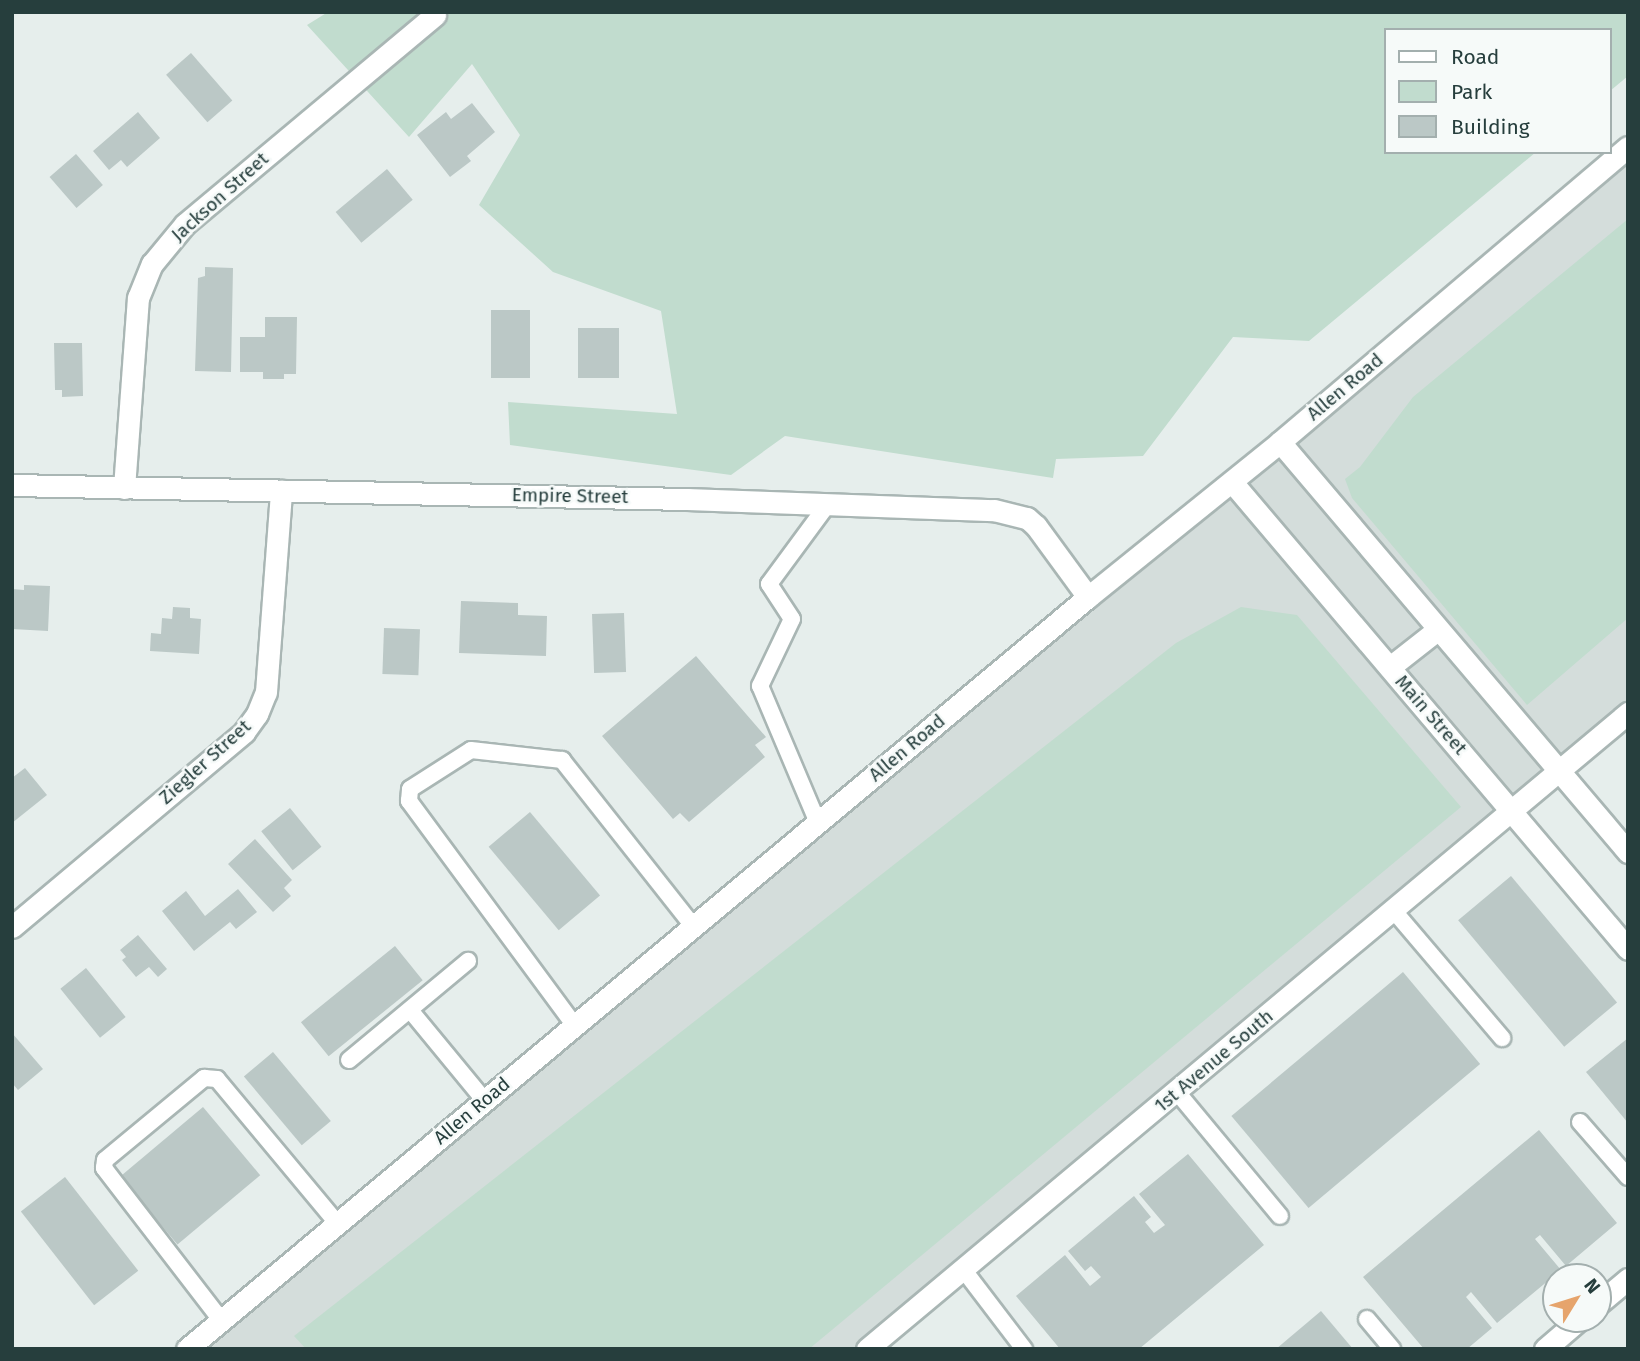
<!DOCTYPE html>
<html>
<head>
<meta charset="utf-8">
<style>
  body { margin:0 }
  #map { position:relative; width:1640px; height:1361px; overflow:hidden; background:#e6eeec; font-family:"Fira Sans",sans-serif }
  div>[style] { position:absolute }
  .built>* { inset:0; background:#d4dddb }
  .green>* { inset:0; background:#c1dcce }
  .building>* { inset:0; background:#bbc8c6; transform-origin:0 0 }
  .roads { filter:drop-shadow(2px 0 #a9b6b4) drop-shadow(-2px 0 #a9b6b4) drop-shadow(0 2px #a9b6b4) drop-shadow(0 -2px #a9b6b4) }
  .lane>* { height:16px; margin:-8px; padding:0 8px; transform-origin:8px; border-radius:8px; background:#fff }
  .street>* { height:21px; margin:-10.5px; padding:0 10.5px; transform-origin:10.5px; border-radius:10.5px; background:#fff }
  .secondary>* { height:21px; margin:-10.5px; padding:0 10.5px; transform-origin:10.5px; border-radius:10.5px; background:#fff }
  span { translate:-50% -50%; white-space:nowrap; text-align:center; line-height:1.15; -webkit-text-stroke:5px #f6faf9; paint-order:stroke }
  .street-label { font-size:19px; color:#263e3d }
  .frame { position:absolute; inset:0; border:14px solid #263e3d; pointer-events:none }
  .legend { position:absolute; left:1384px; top:28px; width:228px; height:126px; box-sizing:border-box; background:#f6faf9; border:2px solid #a3afae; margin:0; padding:9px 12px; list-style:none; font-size:21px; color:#263e3d }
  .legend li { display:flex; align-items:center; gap:14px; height:35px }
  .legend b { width:35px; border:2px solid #a3afae }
  .north { position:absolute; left:1542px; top:1263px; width:70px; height:70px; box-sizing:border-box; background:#f6faf9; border:2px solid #a3afae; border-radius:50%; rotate:52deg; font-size:19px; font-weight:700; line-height:28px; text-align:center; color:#263e3d }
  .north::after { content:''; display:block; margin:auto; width:24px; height:32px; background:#e6a46c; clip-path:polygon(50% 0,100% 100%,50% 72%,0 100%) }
</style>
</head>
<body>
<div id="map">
  <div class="built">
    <i style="clip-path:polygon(1628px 147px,1628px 713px,867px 1349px,187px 1349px)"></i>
  </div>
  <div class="green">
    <i style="clip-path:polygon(328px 12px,1628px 12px,1628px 76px,1610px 91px,1610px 30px,1386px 30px,1386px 152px,1536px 152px,1309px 341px,1233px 337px,1143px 456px,1056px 459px,1053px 478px,785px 436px,731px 475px,510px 445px,508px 402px,677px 414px,661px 311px,553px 272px,479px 205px,520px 135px,472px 64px,409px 137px,307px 25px)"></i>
    <i style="clip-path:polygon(1628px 219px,1628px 618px,1527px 705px,1352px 498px,1345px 479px,1360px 467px,1413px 397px)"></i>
    <i style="clip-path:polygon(1241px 607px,1297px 615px,1461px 807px,809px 1349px,306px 1349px,294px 1336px,1176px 643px)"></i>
  </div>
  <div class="building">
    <i style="left:191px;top:53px;width:63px;height:33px;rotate:49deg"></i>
    <i style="clip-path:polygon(472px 103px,495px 132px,467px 156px,471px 161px,450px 177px,417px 135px,446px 112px,451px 119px)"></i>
    <i style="clip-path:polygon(138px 112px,160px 138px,127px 167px,121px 160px,109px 170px,93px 151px)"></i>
    <i style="left:76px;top:154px;width:41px;height:35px;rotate:49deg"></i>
    <i style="left:387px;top:169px;width:40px;height:67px;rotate:50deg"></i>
    <i style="clip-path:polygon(205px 267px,233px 268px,231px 372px,195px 371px,198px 278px,205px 276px)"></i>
    <i style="left:491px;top:310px;width:39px;height:68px"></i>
    <i style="clip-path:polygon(265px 317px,297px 317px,296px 374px,284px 374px,284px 379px,263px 379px,263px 372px,240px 372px,240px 337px,265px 337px)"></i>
    <i style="left:619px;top:328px;width:50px;height:41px;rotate:90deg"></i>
    <i style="clip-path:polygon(54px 343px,82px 343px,83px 396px,62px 397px,62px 390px,55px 390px)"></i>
    <i style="clip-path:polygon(24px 585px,50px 586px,48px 631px,12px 629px,12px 589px,24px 590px)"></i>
    <i style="clip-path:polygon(461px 601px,518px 603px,518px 615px,547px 616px,546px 656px,459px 653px)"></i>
    <i style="clip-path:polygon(173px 607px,190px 608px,190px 618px,201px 619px,199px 654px,150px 651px,151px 633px,161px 634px,162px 618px,172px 619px)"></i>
    <i style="left:624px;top:613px;width:59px;height:32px;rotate:88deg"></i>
    <i style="left:384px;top:628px;width:36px;height:46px;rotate:2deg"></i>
    <i style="clip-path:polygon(696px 656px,766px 737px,755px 745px,765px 757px,689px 822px,680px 813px,673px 819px,602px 736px)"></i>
    <i style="clip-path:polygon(25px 768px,47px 795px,12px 823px,12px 778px)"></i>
    <i style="left:290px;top:808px;width:50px;height:37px;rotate:51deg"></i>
    <i style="left:530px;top:812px;width:109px;height:54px;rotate:50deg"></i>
    <i style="clip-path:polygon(255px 839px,292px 880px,284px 888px,291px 896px,273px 912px,228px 864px)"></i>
    <i style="left:1511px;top:876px;width:165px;height:69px;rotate:50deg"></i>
    <i style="clip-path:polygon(238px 889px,257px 912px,236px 929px,230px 922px,194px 951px,162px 911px,186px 891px,205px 916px)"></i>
    <i style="clip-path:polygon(138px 935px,167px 969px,158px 977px,149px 967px,136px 977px,122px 960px,126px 957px,120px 950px)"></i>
    <i style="left:395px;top:946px;width:44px;height:121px;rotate:51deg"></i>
    <i style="left:86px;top:968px;width:63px;height:33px;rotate:51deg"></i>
    <i style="left:1403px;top:972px;width:120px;height:224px;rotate:50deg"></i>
    <i style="clip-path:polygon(12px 1033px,43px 1069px,18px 1090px,12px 1083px)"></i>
    <i style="clip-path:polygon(1628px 1038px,1628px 1123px,1586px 1072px)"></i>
    <i style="left:273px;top:1052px;width:90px;height:38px;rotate:50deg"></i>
    <i style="left:203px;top:1107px;width:89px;height:108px;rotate:50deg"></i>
    <i style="clip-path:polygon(1539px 1130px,1617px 1223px,1566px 1266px,1540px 1235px,1535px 1239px,1561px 1270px,1497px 1323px,1471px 1292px,1466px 1297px,1492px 1328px,1467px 1349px,1424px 1349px,1363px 1277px)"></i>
    <i style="clip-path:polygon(1188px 1154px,1264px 1245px,1139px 1349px,1060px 1349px,1016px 1296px,1065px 1255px,1090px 1286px,1101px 1277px,1091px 1266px,1085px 1271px,1068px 1251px,1134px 1196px,1151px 1217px,1145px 1222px,1154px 1233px,1165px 1225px,1139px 1194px)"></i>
    <i style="left:65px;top:1177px;width:119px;height:56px;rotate:52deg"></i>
    <i style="clip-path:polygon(1321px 1311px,1353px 1349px,1276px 1349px)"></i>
  </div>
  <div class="roads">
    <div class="lane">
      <i style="left:818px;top:823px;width:149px;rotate:-112.9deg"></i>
      <i style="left:760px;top:686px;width:74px;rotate:-64.5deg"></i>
      <i style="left:792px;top:619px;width:42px;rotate:-123.3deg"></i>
      <i style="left:769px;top:584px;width:99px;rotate:-53.6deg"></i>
      <i style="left:1394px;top:911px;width:167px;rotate:49.6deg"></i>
      <i style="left:410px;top:1010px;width:118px;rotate:50.5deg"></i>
      <i style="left:575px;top:1026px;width:280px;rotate:-126.4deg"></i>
      <i style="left:409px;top:801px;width:12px;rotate:-85deg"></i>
      <i style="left:410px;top:789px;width:72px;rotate:-32.6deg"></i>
      <i style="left:471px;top:750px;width:92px;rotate:6.3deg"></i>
      <i style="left:562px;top:760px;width:213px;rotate:51.7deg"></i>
      <i style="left:349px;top:1060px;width:155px;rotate:-39.8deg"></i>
      <i style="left:1177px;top:1092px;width:161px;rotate:50.3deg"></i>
      <i style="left:1580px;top:1122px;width:73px;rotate:48.9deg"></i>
      <i style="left:963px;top:1269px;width:101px;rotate:52.7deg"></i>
      <i style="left:1367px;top:1319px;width:39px;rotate:50deg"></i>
      <i style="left:221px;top:1320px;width:192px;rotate:-127.6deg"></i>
      <i style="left:104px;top:1168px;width:8px;rotate:-83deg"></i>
      <i style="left:105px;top:1160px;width:129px;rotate:-39.6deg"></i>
      <i style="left:204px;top:1078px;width:13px;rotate:4deg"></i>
      <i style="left:217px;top:1079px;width:187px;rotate:50.2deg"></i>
    </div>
    <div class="street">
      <i style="left:1280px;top:442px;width:538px;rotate:49.68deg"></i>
      <i style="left:1232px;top:482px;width:612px;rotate:49.7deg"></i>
      <i style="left:12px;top:485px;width:675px;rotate:1.19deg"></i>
      <i style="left:687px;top:499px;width:307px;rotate:2.1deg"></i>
      <i style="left:994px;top:510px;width:34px;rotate:14deg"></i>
      <i style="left:1027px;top:518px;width:12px;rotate:42deg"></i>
      <i style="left:1036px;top:526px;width:88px;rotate:53.8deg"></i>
      <i style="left:124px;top:488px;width:191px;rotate:-85.8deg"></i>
      <i style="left:138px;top:298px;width:37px;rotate:-68deg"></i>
      <i style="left:152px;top:264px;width:52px;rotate:-50.5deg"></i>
      <i style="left:185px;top:224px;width:326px;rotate:-39.9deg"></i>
      <i style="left:1390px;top:667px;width:60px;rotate:-38.2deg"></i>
      <i style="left:12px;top:927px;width:303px;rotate:-40deg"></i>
      <i style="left:244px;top:732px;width:22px;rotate:-54deg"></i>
      <i style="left:257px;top:714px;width:24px;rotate:-68deg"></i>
      <i style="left:266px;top:692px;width:202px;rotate:-85.7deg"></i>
      <i style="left:1598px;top:1304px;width:39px;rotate:-40deg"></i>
      <i style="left:867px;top:1349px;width:992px;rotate:-39.89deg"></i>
      <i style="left:1545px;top:1349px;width:46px;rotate:-40.6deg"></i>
    </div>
    <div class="secondary">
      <i style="left:187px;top:1349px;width:1174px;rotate:-39.85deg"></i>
      <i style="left:1088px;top:597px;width:247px;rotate:-38.9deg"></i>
      <i style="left:1280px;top:442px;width:456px;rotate:-40.3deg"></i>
    </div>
  </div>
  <div class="street-label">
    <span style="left:220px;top:197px;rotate:-42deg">Jackson Street</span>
    <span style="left:1345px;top:387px;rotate:-40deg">Allen Road</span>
    <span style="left:570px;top:496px;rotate:1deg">Empire Street</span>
    <span style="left:1431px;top:715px;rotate:49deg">Main Street</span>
    <span style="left:907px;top:748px;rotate:-40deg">Allen Road</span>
    <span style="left:205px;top:762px;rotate:-42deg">Ziegler Street</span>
    <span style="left:1214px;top:1061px;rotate:-40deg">1st Avenue South</span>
    <span style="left:472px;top:1111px;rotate:-40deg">Allen Road</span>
  </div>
  <div class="frame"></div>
  <ul class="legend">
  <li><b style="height:9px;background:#fff"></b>Road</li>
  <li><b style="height:19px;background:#c1dcce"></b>Park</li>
  <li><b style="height:19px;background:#bbc8c6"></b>Building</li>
  </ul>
  <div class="north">N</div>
</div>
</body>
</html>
